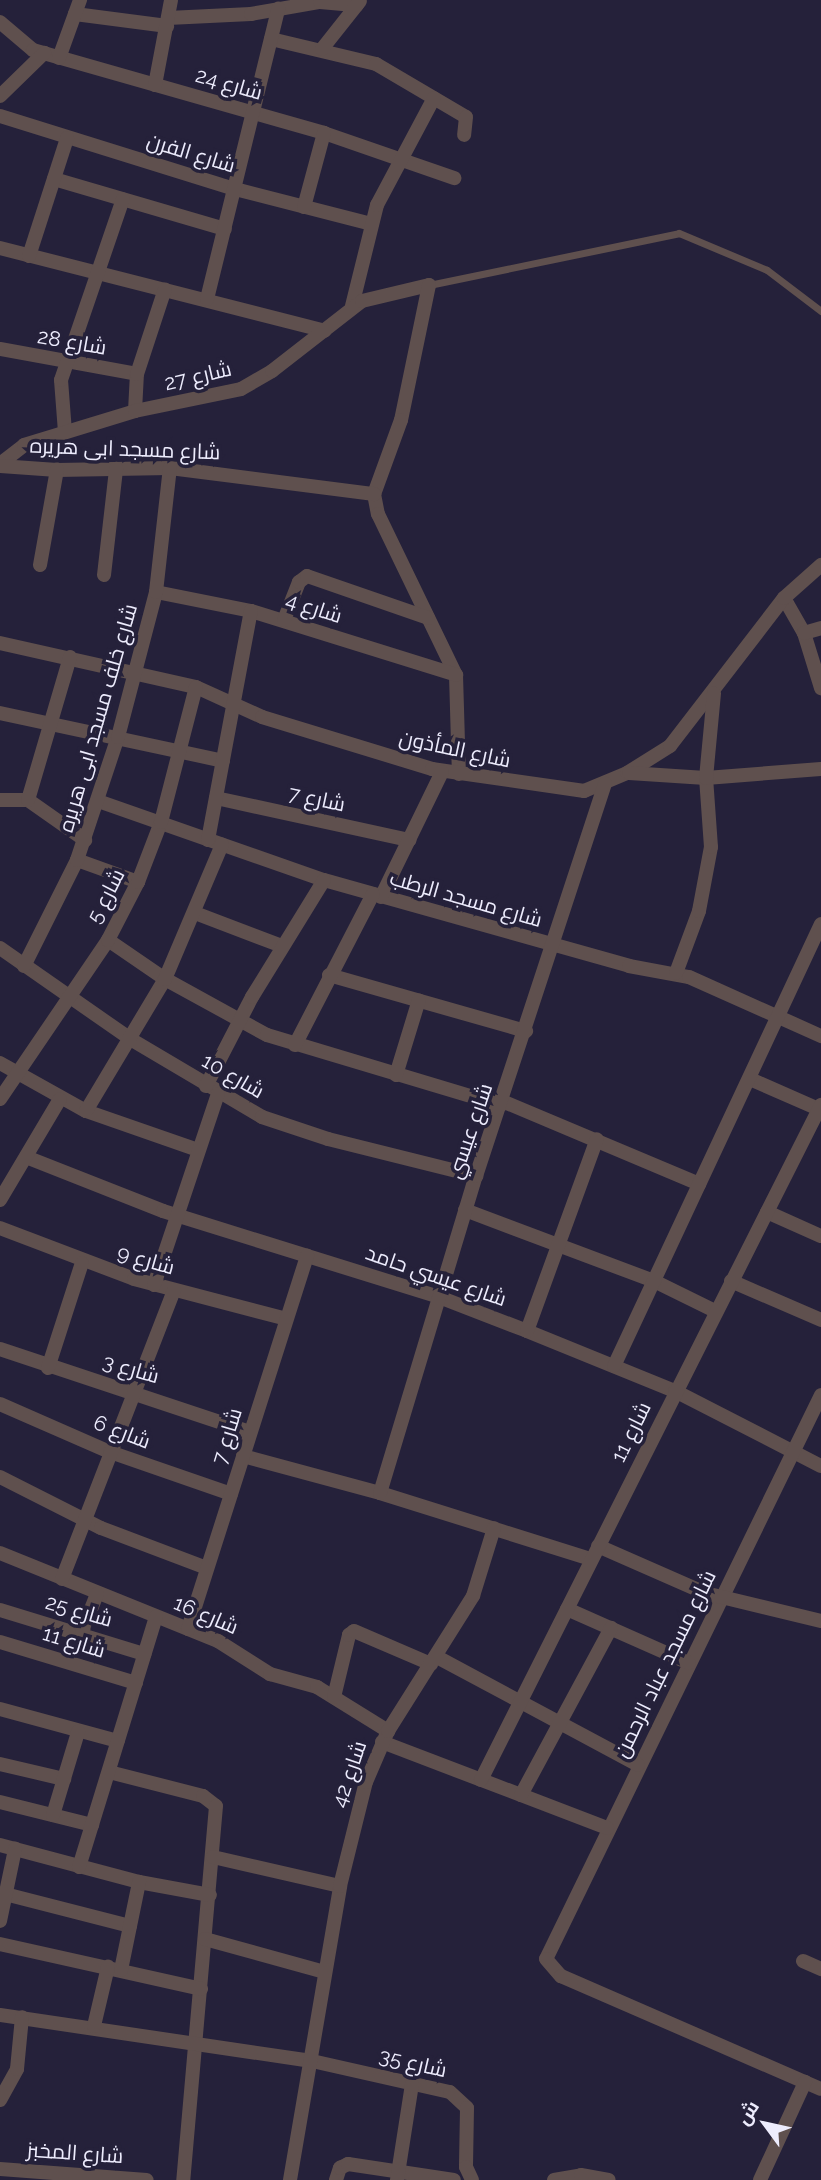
<!DOCTYPE html>
<html>
<head>
<meta charset="utf-8">
<style>
  body { margin:0 }
  #map { position:relative; width:821px; height:2180px; overflow:hidden; background:#25213a; font-family:Raleway,Cairo,sans-serif }
  div>[style] { position:absolute }
  .lane>* { height:7px; margin:-3.5px; padding:0 3.5px; transform-origin:3.5px; border-radius:3.5px; background:#5f504e }
  .street>* { height:14px; margin:-7px; padding:0 7px; transform-origin:7px; border-radius:7px; background:#5f504e }
  span { translate:-50% -50%; white-space:nowrap; text-align:center; line-height:1.15; -webkit-text-stroke:7px #25213a; paint-order:stroke }
  .street-label { font-size:21px; color:#edecfd }
  .north { position:absolute; left:730px; top:2089px; width:70px; height:70px; -webkit-text-stroke:5px #25213a; paint-order:stroke; rotate:303deg; font-size:19px; font-weight:700; line-height:28px; text-align:center; color:#edecfd }
  .north::after { content:''; display:block; margin:auto; width:24px; height:32px; background:#edecfd; clip-path:polygon(50% 0,100% 100%,50% 72%,0 100%) }
</style>
</head>
<body>
<div id="map">
  <div class="lane">
    <i style="left:429px;top:285px;width:255px;rotate:-11.7deg"></i>
    <i style="left:679px;top:233px;width:95px;rotate:22.8deg"></i>
    <i style="left:767px;top:270px;width:68px;rotate:37.2deg"></i>
  </div>
  <div class="street">
    <i style="left:75px;top:14px;width:93px;rotate:7.4deg"></i>
    <i style="left:168px;top:18px;width:83px;rotate:-2.8deg"></i>
    <i style="left:251px;top:14px;width:70px;rotate:-9.9deg"></i>
    <i style="left:320px;top:2px;width:37px;rotate:5deg"></i>
    <i style="left:0;top:22px;width:43px;rotate:40.3deg"></i>
    <i style="left:33px;top:50px;width:303px;rotate:15.9deg"></i>
    <i style="left:324px;top:133px;width:138px;rotate:19.1deg"></i>
    <i style="left:271px;top:39px;width:108px;rotate:13.4deg"></i>
    <i style="left:376px;top:64px;width:104px;rotate:30.5deg"></i>
    <i style="left:466px;top:117px;width:18px;rotate:96deg"></i>
    <i style="left:322px;top:49px;width:61px;rotate:-51.6deg"></i>
    <i style="left:59px;top:58px;width:62px;rotate:-70.1deg"></i>
    <i style="left:155px;top:85px;width:86px;rotate:-79.3deg"></i>
    <i style="left:0;top:96px;width:62px;rotate:-44.3deg"></i>
    <i style="left:0;top:116px;width:246px;rotate:17.3deg"></i>
    <i style="left:235px;top:189px;width:140px;rotate:14.4deg"></i>
    <i style="left:54px;top:179px;width:178px;rotate:16.3deg"></i>
    <i style="left:304px;top:207px;width:77px;rotate:-74.9deg"></i>
    <i style="left:0;top:248px;width:335px;rotate:14.3deg"></i>
    <i style="left:29px;top:256px;width:124px;rotate:-72.1deg"></i>
    <i style="left:207px;top:299px;width:299px;rotate:-76.2deg"></i>
    <i style="left:352px;top:306px;width:104px;rotate:-76.1deg"></i>
    <i style="left:377px;top:205px;width:121px;rotate:-62deg"></i>
    <i style="left:0;top:349px;width:139px;rotate:10.3deg"></i>
    <i style="left:135px;top:411px;width:37px;rotate:-87deg"></i>
    <i style="left:137px;top:374px;width:89px;rotate:-71.8deg"></i>
    <i style="left:65px;top:432px;width:52px;rotate:-94.4deg"></i>
    <i style="left:61px;top:380px;width:191px;rotate:-71.1deg"></i>
    <i style="left:0;top:464px;width:31px;rotate:-38deg"></i>
    <i style="left:24px;top:445px;width:116px;rotate:-17deg"></i>
    <i style="left:135px;top:411px;width:108px;rotate:-11.7deg"></i>
    <i style="left:241px;top:389px;width:36px;rotate:-30deg"></i>
    <i style="left:272px;top:371px;width:114px;rotate:-37.9deg"></i>
    <i style="left:362px;top:301px;width:69px;rotate:-13.4deg"></i>
    <i style="left:429px;top:285px;width:138px;rotate:101.7deg"></i>
    <i style="left:401px;top:420px;width:79px;rotate:110deg"></i>
    <i style="left:374px;top:494px;width:20px;rotate:79deg"></i>
    <i style="left:378px;top:514px;width:179px;rotate:64.2deg"></i>
    <i style="left:456px;top:675px;width:99px;rotate:88.3deg"></i>
    <i style="left:0;top:466px;width:57px;rotate:4deg"></i>
    <i style="left:57px;top:470px;width:113px;rotate:-1deg"></i>
    <i style="left:170px;top:468px;width:206px;rotate:7.3deg"></i>
    <i style="left:40px;top:565px;width:97px;rotate:-79.9deg"></i>
    <i style="left:104px;top:575px;width:107px;rotate:-83.5deg"></i>
    <i style="left:156px;top:592px;width:97px;rotate:11.3deg"></i>
    <i style="left:251px;top:611px;width:215px;rotate:17.3deg"></i>
    <i style="left:784px;top:598px;width:40px;rotate:60.3deg"></i>
    <i style="left:804px;top:633px;width:58px;rotate:72.8deg"></i>
    <i style="left:284px;top:620px;width:41px;rotate:-68.5deg"></i>
    <i style="left:299px;top:582px;width:10px;rotate:-37deg"></i>
    <i style="left:307px;top:576px;width:128px;rotate:19.1deg"></i>
    <i style="left:804px;top:633px;width:18px;rotate:-16deg"></i>
    <i style="left:0;top:643px;width:201px;rotate:12.7deg"></i>
    <i style="left:196px;top:687px;width:72px;rotate:24.4deg"></i>
    <i style="left:262px;top:717px;width:178px;rotate:17deg"></i>
    <i style="left:432px;top:769px;width:154px;rotate:8.2deg"></i>
    <i style="left:584px;top:791px;width:47px;rotate:-22.7deg"></i>
    <i style="left:627px;top:773px;width:51px;rotate:-32.1deg"></i>
    <i style="left:670px;top:746px;width:187px;rotate:-52.4deg"></i>
    <i style="left:784px;top:598px;width:50px;rotate:-41.7deg"></i>
    <i style="left:0;top:713px;width:228px;rotate:12.1deg"></i>
    <i style="left:629px;top:773px;width:77px;rotate:3.7deg"></i>
    <i style="left:706px;top:778px;width:115px;rotate:-4.5deg"></i>
    <i style="left:216px;top:798px;width:198px;rotate:12.3deg"></i>
    <i style="left:0;top:800px;width:28px"></i>
    <i style="left:28px;top:800px;width:70px;rotate:35.1deg"></i>
    <i style="left:28px;top:800px;width:149px;rotate:-73.6deg"></i>
    <i style="left:98px;top:801px;width:239px;rotate:19.3deg"></i>
    <i style="left:324px;top:880px;width:317px;rotate:15.7deg"></i>
    <i style="left:629px;top:966px;width:61px;rotate:10.4deg"></i>
    <i style="left:689px;top:977px;width:145px;rotate:24.1deg"></i>
    <i style="left:208px;top:840px;width:233px;rotate:-79.4deg"></i>
    <i style="left:77px;top:860px;width:65px;rotate:19.8deg"></i>
    <i style="left:381px;top:897px;width:139px;rotate:-64deg"></i>
    <i style="left:195px;top:913px;width:93px;rotate:20.8deg"></i>
    <i style="left:108px;top:940px;width:69px;rotate:34.4deg"></i>
    <i style="left:165px;top:979px;width:116px;rotate:28.8deg"></i>
    <i style="left:267px;top:1035px;width:244px;rotate:16.7deg"></i>
    <i style="left:0;top:948px;width:161px;rotate:34.9deg"></i>
    <i style="left:132px;top:1040px;width:151px;rotate:30.6deg"></i>
    <i style="left:262px;top:1117px;width:70px;rotate:18.4deg"></i>
    <i style="left:328px;top:1139px;width:153px;rotate:14deg"></i>
    <i style="left:24px;top:966px;width:119px;rotate:-63.4deg"></i>
    <i style="left:77px;top:860px;width:130px;rotate:-71.6deg"></i>
    <i style="left:118px;top:737px;width:150px;rotate:-75.3deg"></i>
    <i style="left:156px;top:592px;width:125px;rotate:-83.6deg"></i>
    <i style="left:676px;top:973px;width:66px;rotate:-69.6deg"></i>
    <i style="left:699px;top:911px;width:65px;rotate:-79.4deg"></i>
    <i style="left:711px;top:847px;width:69px;rotate:-94.1deg"></i>
    <i style="left:706px;top:778px;width:85px;rotate:-84.6deg"></i>
    <i style="left:329px;top:975px;width:205px;rotate:15.9deg"></i>
    <i style="left:295px;top:1045px;width:170px;rotate:-62.7deg"></i>
    <i style="left:0;top:1063px;width:98px;rotate:29.2deg"></i>
    <i style="left:86px;top:1111px;width:119px;rotate:19.2deg"></i>
    <i style="left:396px;top:1075px;width:78px;rotate:-73deg"></i>
    <i style="left:750px;top:1079px;width:77px;rotate:23.6deg"></i>
    <i style="left:206px;top:1086px;width:100px;rotate:-62.7deg"></i>
    <i style="left:252px;top:997px;width:137px;rotate:-58.4deg"></i>
    <i style="left:0;top:1099px;width:192px;rotate:-55.8deg"></i>
    <i style="left:108px;top:940px;width:65px;rotate:-62.7deg"></i>
    <i style="left:138px;top:882px;width:64px;rotate:-69deg"></i>
    <i style="left:161px;top:822px;width:139px;rotate:-75.5deg"></i>
    <i style="left:502px;top:1101px;width:214px;rotate:22.8deg"></i>
    <i style="left:86px;top:1111px;width:154px;rotate:-59.1deg"></i>
    <i style="left:165px;top:979px;width:146px;rotate:-67deg"></i>
    <i style="left:26px;top:1157px;width:147px;rotate:21.5deg"></i>
    <i style="left:163px;top:1211px;width:289px;rotate:17.3deg"></i>
    <i style="left:439px;top:1297px;width:94px;rotate:21.1deg"></i>
    <i style="left:527px;top:1331px;width:160px;rotate:22.1deg"></i>
    <i style="left:675px;top:1391px;width:164px;rotate:27.2deg"></i>
    <i style="left:0;top:1200px;width:117px;rotate:-59.3deg"></i>
    <i style="left:465px;top:1210px;width:202px;rotate:20.6deg"></i>
    <i style="left:654px;top:1281px;width:68px;rotate:26.2deg"></i>
    <i style="left:767px;top:1212px;width:59px;rotate:24deg"></i>
    <i style="left:0;top:1228px;width:143px;rotate:20.8deg"></i>
    <i style="left:134px;top:1279px;width:157px;rotate:14.7deg"></i>
    <i style="left:731px;top:1281px;width:98px;rotate:23.4deg"></i>
    <i style="left:154px;top:1285px;width:201px;rotate:-71.5deg"></i>
    <i style="left:527px;top:1331px;width:204px;rotate:-70deg"></i>
    <i style="left:0;top:1349px;width:263px;rotate:18.4deg"></i>
    <i style="left:614px;top:1366px;width:488px;rotate:-64.9deg"></i>
    <i style="left:48px;top:1368px;width:110px;rotate:-72.1deg"></i>
    <i style="left:821px;top:1395px;width:627px;rotate:115.99deg"></i>
    <i style="left:546px;top:1959px;width:23px;rotate:49deg"></i>
    <i style="left:561px;top:1976px;width:283px;rotate:23.5deg"></i>
    <i style="left:0;top:1404px;width:120px;rotate:23.6deg"></i>
    <i style="left:110px;top:1452px;width:128px;rotate:19.1deg"></i>
    <i style="left:243px;top:1456px;width:142px;rotate:15.1deg"></i>
    <i style="left:380px;top:1493px;width:221px;rotate:17.4deg"></i>
    <i style="left:0;top:1477px;width:113px;rotate:26.8deg"></i>
    <i style="left:101px;top:1528px;width:113px;rotate:20.7deg"></i>
    <i style="left:380px;top:1493px;width:331px;rotate:-73.2deg"></i>
    <i style="left:476px;top:1176px;width:413px;rotate:-71.8deg"></i>
    <i style="left:598px;top:1546px;width:117px;rotate:23.7deg"></i>
    <i style="left:705px;top:1593px;width:119px;rotate:13.6deg"></i>
    <i style="left:0;top:1553px;width:235px;rotate:22deg"></i>
    <i style="left:218px;top:1641px;width:62px;rotate:32.4deg"></i>
    <i style="left:270px;top:1674px;width:49px;rotate:15.5deg"></i>
    <i style="left:317px;top:1687px;width:84px;rotate:31.8deg"></i>
    <i style="left:62px;top:1579px;width:310px;rotate:-68.8deg"></i>
    <i style="left:567px;top:1609px;width:133px;rotate:23.9deg"></i>
    <i style="left:0;top:1610px;width:151px;rotate:17deg"></i>
    <i style="left:188px;top:1629px;width:392px;rotate:-72.3deg"></i>
    <i style="left:82px;top:1632px;width:41px;rotate:-68.5deg"></i>
    <i style="left:0;top:1642px;width:142px;rotate:16.8deg"></i>
    <i style="left:437px;top:1657px;width:228px;rotate:28.2deg"></i>
    <i style="left:334px;top:1697px;width:64px;rotate:-76.4deg"></i>
    <i style="left:349px;top:1635px;width:6px;rotate:-39deg"></i>
    <i style="left:354px;top:1631px;width:84px;rotate:23.2deg"></i>
    <i style="left:0;top:1709px;width:122px;rotate:15.2deg"></i>
    <i style="left:382px;top:1742px;width:241px;rotate:20.9deg"></i>
    <i style="left:0;top:1764px;width:66px;rotate:13.2deg"></i>
    <i style="left:109px;top:1772px;width:97px;rotate:14.3deg"></i>
    <i style="left:203px;top:1796px;width:16px;rotate:38deg"></i>
    <i style="left:216px;top:1806px;width:375px;rotate:95deg"></i>
    <i style="left:481px;top:1780px;width:756px;rotate:-63.27deg"></i>
    <i style="left:521px;top:1795px;width:190px;rotate:-61.7deg"></i>
    <i style="left:0;top:1802px;width:95px;rotate:14deg"></i>
    <i style="left:53px;top:1815px;width:87px;rotate:-73.2deg"></i>
    <i style="left:0;top:1845px;width:144px;rotate:14.9deg"></i>
    <i style="left:139px;top:1882px;width:72px;rotate:10.4deg"></i>
    <i style="left:213px;top:1857px;width:130px;rotate:12.9deg"></i>
    <i style="left:79px;top:1867px;width:262px;rotate:-72.9deg"></i>
    <i style="left:5px;top:1894px;width:129px;rotate:14.4deg"></i>
    <i style="left:0;top:1921px;width:74px;rotate:-78.2deg"></i>
    <i style="left:205px;top:1939px;width:124px;rotate:15.4deg"></i>
    <i style="left:0;top:1944px;width:206px;rotate:12.6deg"></i>
    <i style="left:803px;top:1961px;width:20px;rotate:24deg"></i>
    <i style="left:121px;top:1970px;width:90px;rotate:-78.4deg"></i>
    <i style="left:0;top:2015px;width:315px;rotate:8.4deg"></i>
    <i style="left:312px;top:2061px;width:141px;rotate:12.7deg"></i>
    <i style="left:450px;top:2092px;width:23px;rotate:43deg"></i>
    <i style="left:467px;top:2108px;width:59px;rotate:91deg"></i>
    <i style="left:466px;top:2167px;width:14px;rotate:65deg"></i>
    <i style="left:94px;top:2026px;width:61px;rotate:-76.7deg"></i>
    <i style="left:0;top:2100px;width:35px;rotate:-61deg"></i>
    <i style="left:17px;top:2069px;width:52px;rotate:-84.5deg"></i>
    <i style="left:0;top:2169px;width:147px;rotate:4.3deg"></i>
    <i style="left:290px;top:2180px;width:298px;rotate:-80.3deg"></i>
    <i style="left:340px;top:1886px;width:107px;rotate:-76deg"></i>
    <i style="left:366px;top:1782px;width:56px;rotate:-66.7deg"></i>
    <i style="left:388px;top:1731px;width:160px;rotate:-57.8deg"></i>
    <i style="left:473px;top:1596px;width:71px;rotate:-72.8deg"></i>
    <i style="left:336px;top:2180px;width:13px;rotate:-72deg"></i>
    <i style="left:340px;top:2168px;width:9px;rotate:-27deg"></i>
    <i style="left:348px;top:2164px;width:107px;rotate:8.6deg"></i>
    <i style="left:397px;top:2180px;width:97px;rotate:-81.1deg"></i>
    <i style="left:554px;top:2180px;width:27px;rotate:-10deg"></i>
    <i style="left:581px;top:2175px;width:28px;rotate:10deg"></i>
    <i style="left:760px;top:2180px;width:108px;rotate:-65.3deg"></i>
  </div>
  <div class="street-label">
    <span style="left:229px;top:84px;rotate:16deg">شارع 24</span>
    <span style="left:191px;top:153px;rotate:17deg">شارع الفرن</span>
    <span style="left:72px;top:342px;rotate:10deg">شارع 28</span>
    <span style="left:198px;top:376px;rotate:-13deg">شارع 27</span>
    <span style="left:125px;top:449px;rotate:2deg">شارع مسجد ابى هريره</span>
    <span style="left:314px;top:608px;rotate:18deg">شارع 4</span>
    <span style="left:98px;top:718px;rotate:-74deg">شارع خلف مسجد ابى هريره</span>
    <span style="left:455px;top:749px;rotate:12deg">شارع المأذون</span>
    <span style="left:317px;top:799px;rotate:12deg">شارع 7</span>
    <span style="left:106px;top:896px;rotate:-63deg">شارع 5</span>
    <span style="left:466px;top:899px;rotate:16deg">شارع مسجد الرطب</span>
    <span style="left:233px;top:1076px;rotate:30deg">شارع 10</span>
    <span style="left:470px;top:1131px;rotate:-71deg">شارع عيسي</span>
    <span style="left:146px;top:1260px;rotate:16deg">شارع 9</span>
    <span style="left:436px;top:1276px;rotate:19deg">شارع عيسي حامد</span>
    <span style="left:131px;top:1369px;rotate:16deg">شارع 3</span>
    <span style="left:122px;top:1432px;rotate:21deg">شارع 6</span>
    <span style="left:631px;top:1432px;rotate:-64deg">شارع 11</span>
    <span style="left:227px;top:1436px;rotate:-73deg">شارع 7</span>
    <span style="left:79px;top:1611px;rotate:16deg">شارع 25</span>
    <span style="left:206px;top:1615px;rotate:23deg">شارع 16</span>
    <span style="left:74px;top:1642px;rotate:17deg">شارع 11</span>
    <span style="left:665px;top:1664px;rotate:-64deg">شارع مسجد عباد الرحمن</span>
    <span style="left:349px;top:1774px;rotate:-71deg">شارع 42</span>
    <span style="left:413px;top:2063px;rotate:13deg">شارع 35</span>
    <span style="left:75px;top:2153px;rotate:4deg">شارع المخبز</span>
  </div>
  <div class="north">ش</div>
</div>
</body>
</html>
